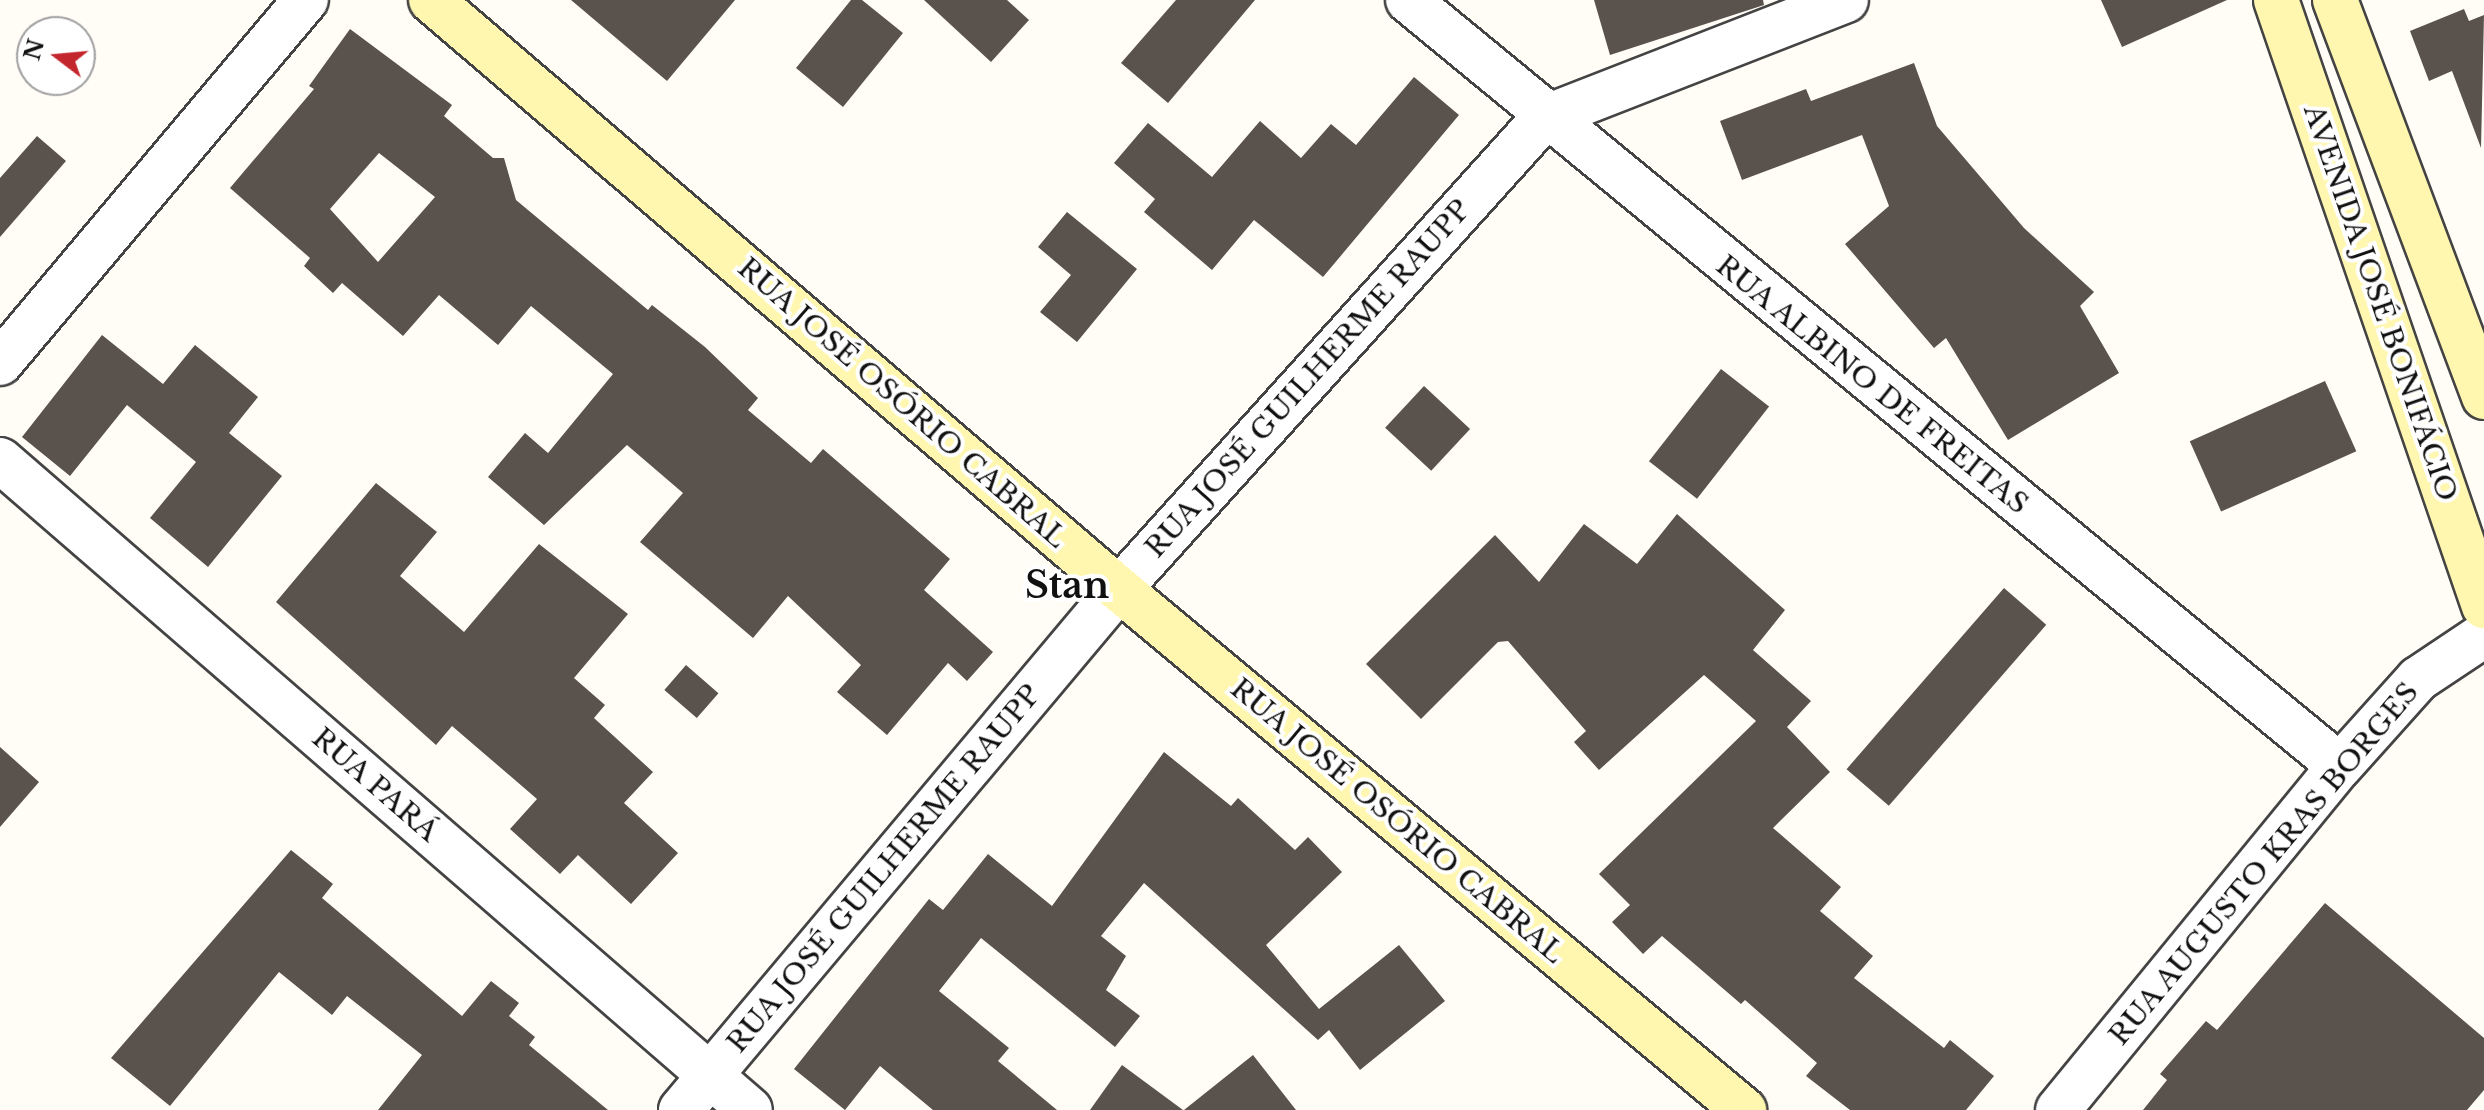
<!DOCTYPE html>
<html>
<head>
<meta charset="utf-8">
<style>
  body { margin:0 }
  #map { position:relative; width:2484px; height:1110px; overflow:hidden; background:#fffdf5; font-family:"Libre Baskerville",serif }
  div>[style] { position:absolute }
  .building>* { inset:0; background:#5a524d; transform-origin:0 0 }
  .roads { filter:drop-shadow(2px 0 #444) drop-shadow(-2px 0 #444) drop-shadow(0 2px #444) drop-shadow(0 -2px #444) }
  .street>* { height:44px; margin:-22px; padding:0 22px; transform-origin:22px; border-radius:22px; background:#fff }
  .secondary>* { height:44px; margin:-22px; padding:0 22px; transform-origin:22px; border-radius:22px; background:#fff6b0 }
  span { translate:-50% -50%; white-space:nowrap; text-align:center; line-height:1.15; -webkit-text-stroke:8px #fff; paint-order:stroke }
  .street-label { font-size:28px; color:#111 }
  .district-label { font-size:36px; color:#111; font-weight:700 }
  .north { position:absolute; left:16px; top:16px; width:80px; height:80px; box-sizing:border-box; background:#fff; border:2px solid #a0a0a0; border-radius:50%; rotate:286deg; font-size:22px; font-weight:700; line-height:32px; text-align:center; color:#111 }
  .north::after { content:''; display:block; margin:auto; width:28px; height:36px; background:#c4262e; clip-path:polygon(50% 0,100% 100%,50% 72%,0 100%) }
</style>
</head>
<body>
<div id="map">
  <div class="building">
    <i style="clip-path:polygon(571px 0,735px 0,667px 81px)"></i>
    <i style="clip-path:polygon(851px 0,862px 0,903px 33px,843px 107px,796px 68px)"></i>
    <i style="clip-path:polygon(924px 0,1007px 0,1029px 20px,991px 62px)"></i>
    <i style="clip-path:polygon(1176px 0,1255px 0,1168px 103px,1121px 63px)"></i>
    <i style="clip-path:polygon(1594px 0,1763px 0,1764px 5px,1610px 55px)"></i>
    <i style="clip-path:polygon(2101px 0,2227px 0,2122px 47px)"></i>
    <i style="clip-path:polygon(2464px 9px,2469px 21px,2484px 15px,2481px 148px,2452px 71px,2429px 81px,2410px 31px)"></i>
    <i style="clip-path:polygon(evenodd,350px 29px,452px 105px,444px 116px,493px 158px,504px 158px,516px 200px,648px 310px,652px 305px,705px 347px,758px 398px,748px 410px,811px 463px,823px 449px,950px 559px,924px 590px,993px 652px,967px 681px,948px 663px,887px 735px,837px 692px,861px 665px,788px 596px,753px 638px,640px 542px,683px 493px,627px 445px,544px 525px,488px 477px,525px 433px,548px 453px,613px 374px,531px 306px,498px 345px,439px 295px,403px 336px,342px 283px,333px 293px,304px 266px,310px 258px,230px 188px,314px 89px,309px 86px,350px 29px,379px 153px,435px 197px,378px 262px,330px 209px,379px 153px)"></i>
    <i style="clip-path:polygon(1914px 63px,1937px 126px,2024px 228px,2094px 292px,2080px 306px,2119px 373px,2008px 440px,1946px 338px,1934px 348px,1845px 244px,1889px 206px,1862px 135px,1742px 180px,1720px 121px,1806px 89px,1811px 101px)"></i>
    <i style="clip-path:polygon(1414px 77px,1459px 115px,1323px 277px,1254px 220px,1212px 270px,1144px 212px,1155px 199px,1114px 163px,1148px 123px,1212px 177px,1260px 121px,1301px 158px,1331px 124px,1356px 145px)"></i>
    <i style="clip-path:polygon(37px 136px,66px 161px,0 237px,0 178px)"></i>
    <i style="clip-path:polygon(1067px 212px,1137px 269px,1077px 342px,1040px 312px,1071px 275px,1038px 247px)"></i>
    <i style="clip-path:polygon(102px 335px,163px 384px,195px 345px,258px 397px,229px 433px,282px 476px,208px 567px,150px 518px,196px 462px,127px 405px,70px 476px,22px 437px)"></i>
    <i style="left:1721px;top:369px;width:61px;height:117px;rotate:38deg"></i>
    <i style="left:2325px;top:381px;width:77px;height:148px;rotate:66deg"></i>
    <i style="left:1424px;top:386px;width:63px;height:57px;rotate:43deg"></i>
    <i style="clip-path:polygon(376px 483px,437px 532px,400px 576px,464px 632px,539px 544px,628px 614px,574px 678px,605px 705px,594px 718px,653px 772px,624px 803px,678px 853px,631px 904px,578px 855px,560px 874px,510px 829px,537px 799px,452px 726px,436px 745px,276px 602px)"></i>
    <i style="clip-path:polygon(1677px 514px,1785px 610px,1753px 650px,1811px 701px,1787px 727px,1830px 772px,1773px 828px,1841px 887px,1820px 911px,1873px 956px,1854px 978px,1944px 1048px,1950px 1040px,1994px 1076px,1966px 1110px,1850px 1110px,1806px 1076px,1817px 1063px,1745px 1000px,1741px 1004px,1662px 936px,1643px 954px,1612px 922px,1630px 905px,1599px 874px,1756px 721px,1704px 675px,1599px 770px,1574px 742px,1586px 731px,1508px 641px,1498px 642px,1421px 719px,1366px 664px,1495px 535px,1539px 582px,1584px 524px,1637px 564px)"></i>
    <i style="left:2004px;top:588px;width:56px;height:240px;rotate:41deg"></i>
    <i style="left:686px;top:665px;width:43px;height:33px;rotate:41deg"></i>
    <i style="clip-path:polygon(0 747px,39px 782px,0 827px)"></i>
    <i style="clip-path:polygon(1164px 752px,1231px 806px,1238px 798px,1295px 850px,1308px 837px,1342px 872px,1266px 945px,1319px 1009px,1399px 945px,1445px 1001px,1360px 1070px,1329px 1030px,1318px 1040px,1144px 883px,1101px 936px,1126px 956px,1106px 990px,1140px 1016px,1115px 1047px,981px 938px,939px 991px,1009px 1048px,998px 1061px,1057px 1110px,933px 1110px,880px 1066px,845px 1110px,794px 1069px,929px 899px,943px 910px,988px 854px,1052px 906px)"></i>
    <i style="clip-path:polygon(291px 850px,333px 884px,322px 898px,462px 1016px,491px 981px,519px 1003px,509px 1016px,535px 1037px,529px 1045px,608px 1110px,378px 1110px,422px 1055px,347px 996px,332px 1015px,279px 972px,170px 1106px,111px 1058px)"></i>
    <i style="clip-path:polygon(2325px 903px,2484px 1038px,2484px 1090px,2467px 1110px,2143px 1110px,2167px 1080px,2160px 1074px,2206px 1021px,2217px 1030px)"></i>
    <i style="clip-path:polygon(1253px 1055px,1296px 1110px,1184px 1110px)"></i>
    <i style="clip-path:polygon(1122px 1065px,1183px 1110px,1090px 1110px)"></i>
  </div>
  <div class="roads">
    <div class="street">
      <i style="left:1408px;top:0;width:1206px;rotate:39.42deg"></i>
      <i style="left:0;top:363px;width:475px;rotate:-49.9deg"></i>
      <i style="left:0;top:460px;width:992px;rotate:40.91deg"></i>
      <i style="left:681px;top:1110px;width:681px;rotate:-49.95deg"></i>
      <i style="left:1119px;top:589px;width:634px;rotate:-47.94deg"></i>
      <i style="left:1544px;top:118px;width:324px;rotate:-21.3deg"></i>
      <i style="left:2058px;top:1110px;width:445px;rotate:-50.7deg"></i>
      <i style="left:2340px;top:766px;width:117px;rotate:-48.1deg"></i>
      <i style="left:2418px;top:679px;width:79px;rotate:-33.7deg"></i>
    </div>
    <div class="secondary">
      <i style="left:431px;top:0;width:906px;rotate:40.57deg"></i>
      <i style="left:1119px;top:589px;width:814px;rotate:39.81deg"></i>
      <i style="left:2276px;top:0;width:641px;rotate:71.06deg"></i>
      <i style="left:2335px;top:0;width:424px;rotate:69.4deg"></i>
    </div>
  </div>
  <div class="street-label">
    <span style="left:2380px;top:303px;rotate:71deg">AVENIDA JOSÉ BONIFÁCIO</span>
    <span style="left:1308px;top:379px;rotate:-48deg">RUA JOSÉ GUILHERME RAUPP</span>
    <span style="left:1872px;top:385px;rotate:39deg">RUA ALBINO DE FREITAS</span>
    <span style="left:902px;top:403px;rotate:41deg">RUA JOSÉ OSÓRIO CABRAL</span>
    <span style="left:375px;top:785px;rotate:41deg">RUA PARÁ</span>
    <span style="left:1397px;top:821px;rotate:40deg">RUA JOSÉ OSÓRIO CABRAL</span>
    <span style="left:2264px;top:864px;rotate:-50deg">RUA AUGUSTO KRAS BORGES</span>
    <span style="left:884px;top:869px;rotate:-50deg">RUA JOSÉ GUILHERME RAUPP</span>
  </div>
  <div class="district-label">
    <span style="left:1067px;top:586px">Stan</span>
  </div>
  <div class="north">N</div>
</div>
</body>
</html>
